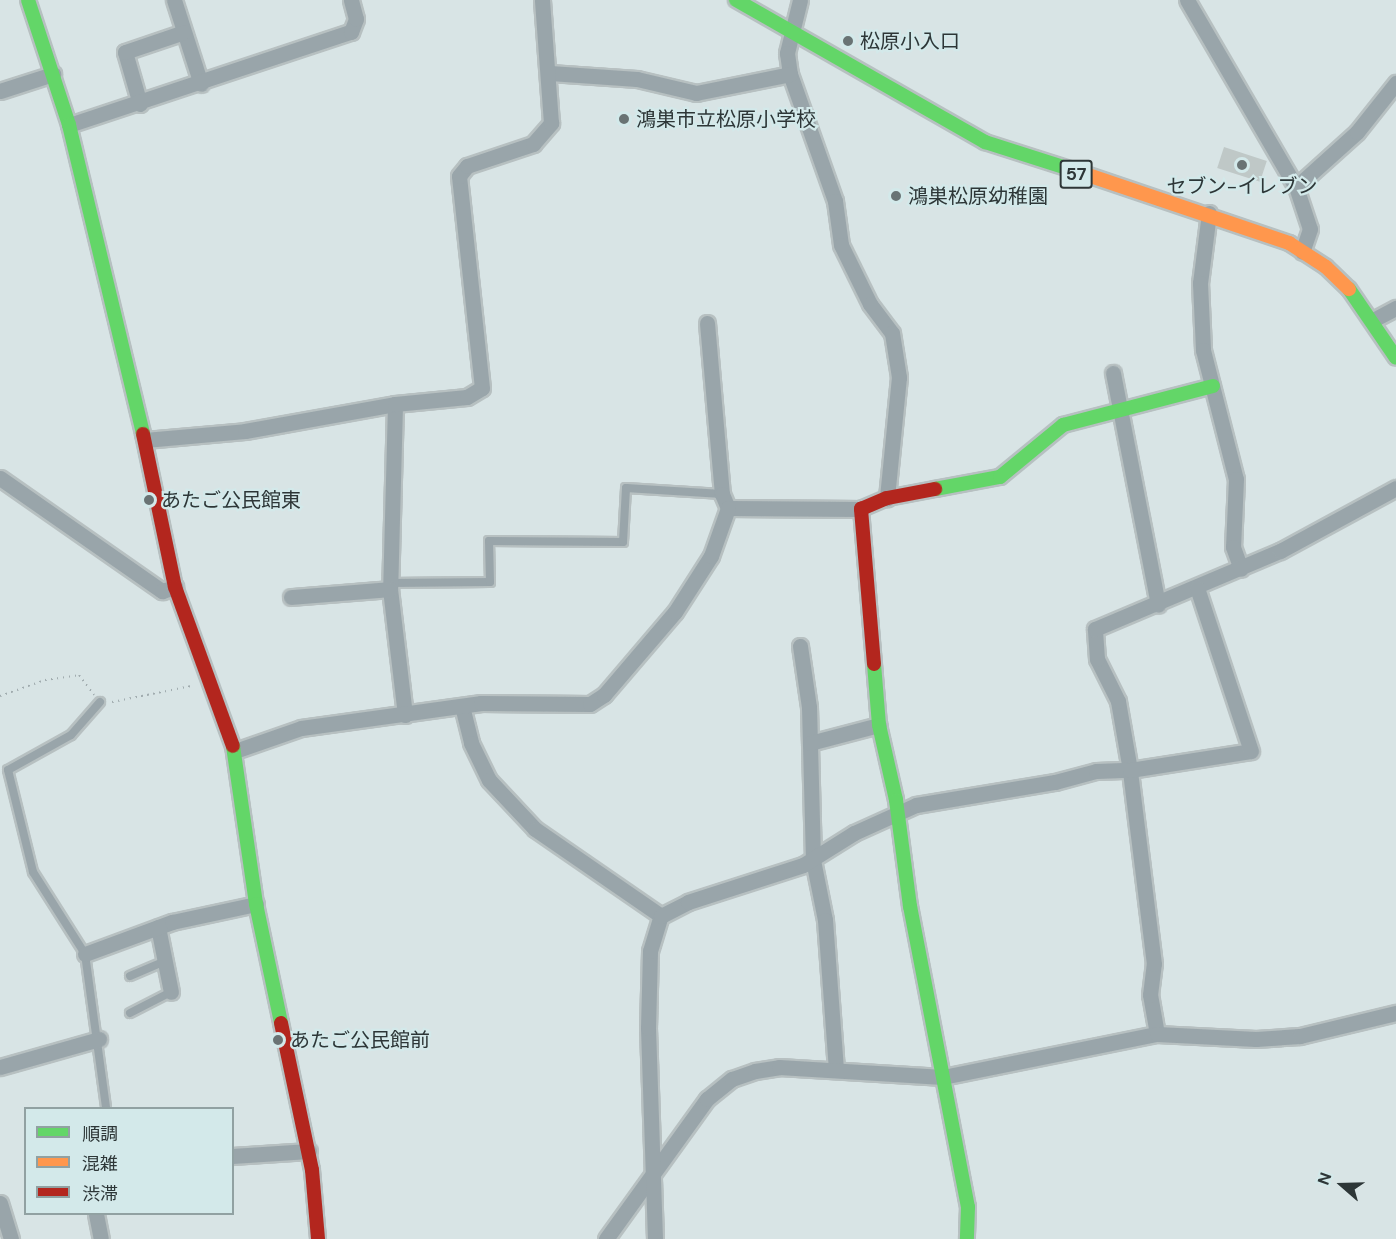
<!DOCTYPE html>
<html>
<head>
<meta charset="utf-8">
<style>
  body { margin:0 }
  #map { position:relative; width:1396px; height:1239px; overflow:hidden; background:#d8e4e5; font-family:"DM Sans","Noto Sans JP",sans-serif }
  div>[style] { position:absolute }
  .building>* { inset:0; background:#bfc8c7; transform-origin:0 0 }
  .path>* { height:2px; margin-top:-1px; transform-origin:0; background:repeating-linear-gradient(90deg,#a1acaf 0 1.5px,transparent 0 6px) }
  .roads { filter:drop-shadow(2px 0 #b7c0c1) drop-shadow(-2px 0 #b7c0c1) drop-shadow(0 2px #b7c0c1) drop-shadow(0 -2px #b7c0c1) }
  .lane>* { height:8px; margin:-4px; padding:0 4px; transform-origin:4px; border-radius:4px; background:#99a5aa }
  .street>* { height:15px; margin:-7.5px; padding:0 7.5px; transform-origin:7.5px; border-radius:7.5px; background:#99a5aa }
  .fast>* { height:14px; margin:-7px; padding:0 7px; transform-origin:7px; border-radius:7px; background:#63d668 }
  .slow>* { height:14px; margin:-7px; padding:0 7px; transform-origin:7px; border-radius:7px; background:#ff974d }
  .jam>* { height:14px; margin:-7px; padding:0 7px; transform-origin:7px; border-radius:7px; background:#b3261e }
  .dots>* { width:16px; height:16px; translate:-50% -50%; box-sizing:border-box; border:3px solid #d3e9ea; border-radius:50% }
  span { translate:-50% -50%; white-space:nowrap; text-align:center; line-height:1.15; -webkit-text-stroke:4.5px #d3e9ea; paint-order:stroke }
  .shield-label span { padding:2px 4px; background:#d3e9ea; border:2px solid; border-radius:4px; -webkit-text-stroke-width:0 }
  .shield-label { font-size:18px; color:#2d3637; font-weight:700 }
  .poi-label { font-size:20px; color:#2d3637 }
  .left { translate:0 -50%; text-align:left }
  .legend { position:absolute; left:24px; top:1107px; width:210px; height:108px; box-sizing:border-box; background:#d3e9ea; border:2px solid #91a1a2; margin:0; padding:8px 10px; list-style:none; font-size:18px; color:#2d3637 }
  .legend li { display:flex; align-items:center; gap:12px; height:30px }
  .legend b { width:30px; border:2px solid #91a1a2 }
  .north { position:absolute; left:1312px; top:1155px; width:60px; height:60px; -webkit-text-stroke:4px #d3e9ea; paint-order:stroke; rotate:290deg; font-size:16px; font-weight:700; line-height:24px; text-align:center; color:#2d3637 }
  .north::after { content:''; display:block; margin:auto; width:21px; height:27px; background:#2d3637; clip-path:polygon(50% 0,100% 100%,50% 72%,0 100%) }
</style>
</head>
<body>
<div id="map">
  <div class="building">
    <i style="left:1224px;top:147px;width:45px;height:22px;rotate:18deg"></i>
  </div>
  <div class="path">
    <i style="left:0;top:696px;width:48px;rotate:-19.6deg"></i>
    <i style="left:45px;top:680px;width:34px;rotate:-8deg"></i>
    <i style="left:79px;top:675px;width:25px;rotate:53deg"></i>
    <i style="left:112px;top:702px;width:81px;rotate:-11.4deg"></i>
  </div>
  <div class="roads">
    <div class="lane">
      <i style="left:390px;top:583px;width:100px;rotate:-0.6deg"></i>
      <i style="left:490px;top:582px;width:41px;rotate:-91.4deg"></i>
      <i style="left:489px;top:541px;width:134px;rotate:0.4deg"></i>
      <i style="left:623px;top:542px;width:54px;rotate:-86.8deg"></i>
      <i style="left:626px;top:488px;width:96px;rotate:3.6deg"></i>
      <i style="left:100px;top:702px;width:44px;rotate:131.3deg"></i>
      <i style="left:71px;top:735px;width:72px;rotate:150.9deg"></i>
      <i style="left:8px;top:770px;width:105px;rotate:76.2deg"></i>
      <i style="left:33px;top:872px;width:97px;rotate:57.6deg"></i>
      <i style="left:85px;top:954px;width:155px;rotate:82.2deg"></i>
      <i style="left:130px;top:976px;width:38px;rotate:-23deg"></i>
      <i style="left:130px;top:1013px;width:46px;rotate:-27.1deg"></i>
    </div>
    <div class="street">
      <i style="left:174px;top:0;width:88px;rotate:72.2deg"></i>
      <i style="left:800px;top:0;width:55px;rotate:103.8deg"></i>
      <i style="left:787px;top:53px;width:21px;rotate:82deg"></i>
      <i style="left:790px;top:74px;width:135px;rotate:70.5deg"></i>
      <i style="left:835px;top:201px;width:44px;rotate:82.2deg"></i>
      <i style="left:841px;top:245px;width:66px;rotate:63.8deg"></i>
      <i style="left:870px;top:304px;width:36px;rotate:53deg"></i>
      <i style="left:892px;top:333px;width:45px;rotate:81deg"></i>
      <i style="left:899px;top:377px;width:122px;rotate:95.7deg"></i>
      <i style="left:1187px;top:0;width:216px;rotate:59.8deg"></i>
      <i style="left:1296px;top:187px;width:44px;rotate:71.6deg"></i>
      <i style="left:1310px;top:229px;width:24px;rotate:109deg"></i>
      <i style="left:550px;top:73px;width:87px;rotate:3.9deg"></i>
      <i style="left:637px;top:79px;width:61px;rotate:13.3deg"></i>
      <i style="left:696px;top:93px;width:96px;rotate:-11.4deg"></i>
      <i style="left:0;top:91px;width:56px;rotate:-17.8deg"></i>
      <i style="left:140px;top:104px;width:54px;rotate:-106.1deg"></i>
      <i style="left:125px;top:52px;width:62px;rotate:-18.7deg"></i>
      <i style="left:69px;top:125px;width:297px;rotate:-18.3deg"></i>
      <i style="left:351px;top:32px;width:14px;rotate:-69deg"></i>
      <i style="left:356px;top:19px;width:20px;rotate:-105deg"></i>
      <i style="left:1296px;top:187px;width:82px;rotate:-42deg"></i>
      <i style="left:1357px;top:132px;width:63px;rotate:-51.5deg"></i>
      <i style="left:1209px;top:213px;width:71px;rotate:97.3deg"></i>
      <i style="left:1200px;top:283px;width:67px;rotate:87.4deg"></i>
      <i style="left:1203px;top:350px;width:133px;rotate:75.7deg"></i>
      <i style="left:1236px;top:479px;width:68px;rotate:92.5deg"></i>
      <i style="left:1233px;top:547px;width:23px;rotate:70deg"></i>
      <i style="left:1373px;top:320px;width:26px;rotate:-28deg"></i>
      <i style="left:707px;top:323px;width:172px;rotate:85deg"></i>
      <i style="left:722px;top:494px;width:15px;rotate:67deg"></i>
      <i style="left:728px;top:508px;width:133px;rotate:0.4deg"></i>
      <i style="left:1113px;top:373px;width:236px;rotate:79deg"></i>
      <i style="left:395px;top:404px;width:185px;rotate:91.5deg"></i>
      <i style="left:390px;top:589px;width:127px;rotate:83.2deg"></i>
      <i style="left:145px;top:440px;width:100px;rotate:-5.1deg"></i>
      <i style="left:245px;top:431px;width:152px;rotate:-10.2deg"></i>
      <i style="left:395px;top:404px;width:72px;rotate:-5.6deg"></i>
      <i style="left:467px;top:397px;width:17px;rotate:-31deg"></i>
      <i style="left:482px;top:388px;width:213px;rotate:-96.2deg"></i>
      <i style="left:459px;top:176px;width:13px;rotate:-51deg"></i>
      <i style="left:467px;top:166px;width:70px;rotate:-18.4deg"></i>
      <i style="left:533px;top:144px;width:28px;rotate:-49deg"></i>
      <i style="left:551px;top:123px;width:123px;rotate:-94.2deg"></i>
      <i style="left:0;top:478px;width:198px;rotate:34.9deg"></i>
      <i style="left:162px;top:591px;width:14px;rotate:-17deg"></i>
      <i style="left:291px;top:597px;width:99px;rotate:-4.6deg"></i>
      <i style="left:800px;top:646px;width:62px;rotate:81.6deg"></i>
      <i style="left:809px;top:707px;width:153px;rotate:88.5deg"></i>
      <i style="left:813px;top:860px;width:61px;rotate:78.7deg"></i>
      <i style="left:825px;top:920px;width:150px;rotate:85.8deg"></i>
      <i style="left:462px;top:706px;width:38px;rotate:76deg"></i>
      <i style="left:471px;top:743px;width:41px;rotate:64.1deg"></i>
      <i style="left:489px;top:780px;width:67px;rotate:46.8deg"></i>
      <i style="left:535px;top:829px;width:153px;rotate:34.6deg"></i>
      <i style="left:810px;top:743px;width:71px;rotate:-14.6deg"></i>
      <i style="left:235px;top:751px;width:70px;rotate:-19.2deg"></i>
      <i style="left:301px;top:728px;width:182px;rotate:-7.9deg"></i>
      <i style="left:481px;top:703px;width:109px;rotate:0.5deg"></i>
      <i style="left:590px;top:704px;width:17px;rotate:-33deg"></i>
      <i style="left:604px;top:695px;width:109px;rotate:-49.5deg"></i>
      <i style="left:675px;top:612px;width:67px;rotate:-57.3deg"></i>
      <i style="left:711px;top:556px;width:51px;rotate:-70.5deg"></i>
      <i style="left:158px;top:927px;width:66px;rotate:78.7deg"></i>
      <i style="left:85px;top:954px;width:93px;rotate:-20.2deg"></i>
      <i style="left:172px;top:922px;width:86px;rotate:-12.1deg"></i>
      <i style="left:1157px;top:1034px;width:40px;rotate:-100deg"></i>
      <i style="left:1150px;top:995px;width:31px;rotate:-83deg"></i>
      <i style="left:1154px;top:964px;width:195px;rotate:-97.1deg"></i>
      <i style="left:1130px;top:770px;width:70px;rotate:-99.9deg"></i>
      <i style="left:1118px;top:701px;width:47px;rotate:-116.6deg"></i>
      <i style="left:1097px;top:659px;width:30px;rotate:-94deg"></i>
      <i style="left:1095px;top:629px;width:201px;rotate:-22.9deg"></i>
      <i style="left:1280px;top:551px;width:132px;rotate:-28.5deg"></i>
      <i style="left:0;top:1067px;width:103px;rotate:-15.8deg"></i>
      <i style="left:232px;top:1156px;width:77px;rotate:-3.7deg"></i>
      <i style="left:0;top:1203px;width:38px;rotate:73deg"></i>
      <i style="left:96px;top:1214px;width:25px;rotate:79deg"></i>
      <i style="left:606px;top:1239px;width:173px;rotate:-54.2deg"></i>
      <i style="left:707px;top:1099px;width:32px;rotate:-39deg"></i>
      <i style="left:732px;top:1079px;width:24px;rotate:-19deg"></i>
      <i style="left:755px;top:1071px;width:24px;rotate:-9deg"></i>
      <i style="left:779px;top:1067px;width:164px;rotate:3.5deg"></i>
      <i style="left:943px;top:1077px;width:218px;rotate:-11.4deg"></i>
      <i style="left:1157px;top:1034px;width:99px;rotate:2.9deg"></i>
      <i style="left:1256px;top:1039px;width:44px;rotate:-3.9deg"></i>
      <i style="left:1300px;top:1036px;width:99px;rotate:-13.5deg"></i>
      <i style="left:655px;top:1239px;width:211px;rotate:-91.9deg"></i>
      <i style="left:648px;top:1028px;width:77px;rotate:-88.5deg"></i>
      <i style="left:650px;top:951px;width:37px;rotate:-73deg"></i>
      <i style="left:661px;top:916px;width:30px;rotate:-27deg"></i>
      <i style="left:688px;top:902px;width:121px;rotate:-17.8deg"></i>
      <i style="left:803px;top:865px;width:60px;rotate:-32.1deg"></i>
      <i style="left:854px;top:833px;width:68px;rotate:-24.3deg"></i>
      <i style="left:916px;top:805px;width:141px;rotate:-9.4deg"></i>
      <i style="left:1055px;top:782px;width:42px;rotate:-15deg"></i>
      <i style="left:1096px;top:771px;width:34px;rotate:-2deg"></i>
      <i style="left:1130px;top:770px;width:122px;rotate:-8.9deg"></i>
      <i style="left:1251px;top:751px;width:172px;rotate:-108.3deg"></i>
    </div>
    <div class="fast">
      <i style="left:28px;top:0;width:132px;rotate:71.8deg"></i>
      <i style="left:69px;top:125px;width:318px;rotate:76.5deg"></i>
      <i style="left:736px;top:0;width:287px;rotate:29.7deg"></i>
      <i style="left:985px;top:142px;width:102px;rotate:17.7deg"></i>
      <i style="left:1349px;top:289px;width:83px;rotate:55.7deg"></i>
      <i style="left:935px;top:489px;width:66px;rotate:-10.5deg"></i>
      <i style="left:1000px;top:477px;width:82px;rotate:-39.5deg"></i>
      <i style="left:1063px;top:425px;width:155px;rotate:-14.6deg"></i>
      <i style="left:874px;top:664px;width:61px;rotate:85.3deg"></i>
      <i style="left:879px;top:725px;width:77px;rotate:77.2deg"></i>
      <i style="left:896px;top:800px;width:107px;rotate:82.5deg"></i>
      <i style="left:910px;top:906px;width:307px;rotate:79.1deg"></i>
      <i style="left:968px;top:1207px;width:32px;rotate:92deg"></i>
      <i style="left:233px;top:746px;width:160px;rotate:81.7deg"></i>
      <i style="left:256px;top:904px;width:122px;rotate:78.1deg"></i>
    </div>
    <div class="slow">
      <i style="left:1082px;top:173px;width:219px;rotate:18.7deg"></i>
      <i style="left:1289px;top:243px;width:44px;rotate:33deg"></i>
      <i style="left:1326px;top:267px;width:32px;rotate:44deg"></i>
    </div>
    <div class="jam">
      <i style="left:143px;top:434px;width:156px;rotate:78.2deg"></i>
      <i style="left:175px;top:587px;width:169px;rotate:70deg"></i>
      <i style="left:874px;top:664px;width:156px;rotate:-94.8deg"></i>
      <i style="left:861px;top:509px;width:28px;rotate:-23deg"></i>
      <i style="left:887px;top:498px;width:49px;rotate:-10.6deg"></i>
      <i style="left:281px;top:1023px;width:150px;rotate:78.1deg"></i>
      <i style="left:312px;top:1170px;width:69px;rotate:85deg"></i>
    </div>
  </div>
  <div class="dots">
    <i style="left:848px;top:41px;background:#697374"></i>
    <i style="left:624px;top:119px;background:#697374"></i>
    <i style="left:1242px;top:165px;background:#697374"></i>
    <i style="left:896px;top:196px;background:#697374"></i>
    <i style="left:149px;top:500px;background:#697374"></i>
    <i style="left:278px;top:1040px;background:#697374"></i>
  </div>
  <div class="shield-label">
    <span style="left:1076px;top:174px">57</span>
  </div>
  <div class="poi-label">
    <span class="left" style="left:860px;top:41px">松原小入口</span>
    <span class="left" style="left:636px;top:119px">鴻巣市立松原小学校</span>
    <span style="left:1242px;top:186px">セブン-イレブン</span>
    <span class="left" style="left:908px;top:196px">鴻巣松原幼稚園</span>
    <span class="left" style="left:161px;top:500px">あたご公民館東</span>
    <span class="left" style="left:290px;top:1040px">あたご公民館前</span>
  </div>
  <ul class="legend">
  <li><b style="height:8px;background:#63d668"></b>順調</li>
  <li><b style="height:8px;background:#ff974d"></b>混雑</li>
  <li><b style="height:8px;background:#b3261e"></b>渋滞</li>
  </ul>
  <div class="north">N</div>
</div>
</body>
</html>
